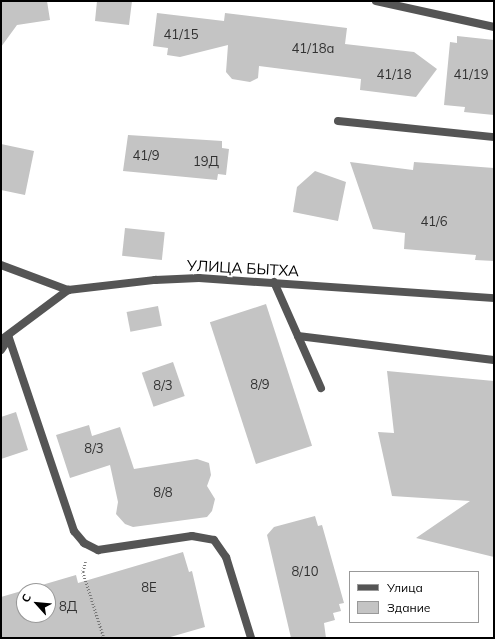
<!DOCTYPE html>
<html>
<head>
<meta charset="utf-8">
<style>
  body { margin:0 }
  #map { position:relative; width:495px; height:639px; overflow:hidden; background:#fff; font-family:Mulish,sans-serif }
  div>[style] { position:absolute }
  .building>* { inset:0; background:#c4c4c4; transform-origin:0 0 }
  .path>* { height:2.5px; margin-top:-1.25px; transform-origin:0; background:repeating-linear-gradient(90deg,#777 0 1px,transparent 0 3px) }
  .lane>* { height:8px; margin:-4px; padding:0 4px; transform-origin:4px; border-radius:4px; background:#555 }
  .street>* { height:8px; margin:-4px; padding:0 4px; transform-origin:4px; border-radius:4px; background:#555 }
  span { translate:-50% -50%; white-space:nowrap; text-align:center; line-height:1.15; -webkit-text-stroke:4px #fff; paint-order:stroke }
  .number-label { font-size:13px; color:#313131 }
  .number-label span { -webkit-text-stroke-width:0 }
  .street-label { font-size:15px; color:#000 }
  .frame { position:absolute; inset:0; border:2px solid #000; pointer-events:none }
  .legend { position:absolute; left:349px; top:571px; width:130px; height:52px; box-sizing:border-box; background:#fff; border:1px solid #999; margin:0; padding:5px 7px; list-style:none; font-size:12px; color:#000 }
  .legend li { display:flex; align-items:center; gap:8px; height:20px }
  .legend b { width:20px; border:1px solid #999 }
  .north { position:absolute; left:16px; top:583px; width:40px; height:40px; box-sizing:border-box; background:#fff; border:1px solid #999; border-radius:50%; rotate:297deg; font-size:11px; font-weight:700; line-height:16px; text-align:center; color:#000 }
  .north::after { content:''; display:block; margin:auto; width:14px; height:18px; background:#000; clip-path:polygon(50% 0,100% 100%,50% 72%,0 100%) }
</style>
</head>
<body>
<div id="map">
  <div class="building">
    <i style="clip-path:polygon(1px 1px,47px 1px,50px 20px,17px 25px,1px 47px)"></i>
    <i style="clip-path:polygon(97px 1px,132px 1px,129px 25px,95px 21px)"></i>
    <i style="clip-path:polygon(157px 13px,224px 21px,225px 13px,347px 28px,345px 44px,414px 52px,437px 69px,416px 97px,360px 90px,361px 79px,259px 66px,258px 78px,250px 82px,232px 79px,226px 72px,228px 45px,180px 57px,167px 55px,168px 48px,153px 46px)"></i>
    <i style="clip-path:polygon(457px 36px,494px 40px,494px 115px,464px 112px,465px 107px,444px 105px,450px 42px,457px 43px)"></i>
    <i style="clip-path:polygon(128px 135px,222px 141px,222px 148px,229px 149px,226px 175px,218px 174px,217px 180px,123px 171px)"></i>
    <i style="clip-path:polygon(1px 144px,34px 151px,25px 195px,1px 190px)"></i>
    <i style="clip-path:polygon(350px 162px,413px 170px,414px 162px,494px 168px,494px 261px,475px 260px,476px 255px,404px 249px,405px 233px,373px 229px)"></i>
    <i style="clip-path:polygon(315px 171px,346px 182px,338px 221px,293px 212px,297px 187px)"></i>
    <i style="left:125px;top:228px;width:40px;height:28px;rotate:6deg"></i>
    <i style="left:266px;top:304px;width:149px;height:59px;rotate:72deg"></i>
    <i style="left:158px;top:306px;width:20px;height:32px;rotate:79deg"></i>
    <i style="left:173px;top:362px;width:36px;height:33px;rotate:71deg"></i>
    <i style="clip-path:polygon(387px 371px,494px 381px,494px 557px,416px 538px,470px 501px,392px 496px,378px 432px,394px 433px)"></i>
    <i style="clip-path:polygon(16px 412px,28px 450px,1px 459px,1px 417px)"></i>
    <i style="clip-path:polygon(89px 425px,92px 436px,120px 427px,134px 469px,197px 459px,209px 463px,211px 475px,207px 486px,215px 499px,212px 511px,207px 517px,133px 527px,125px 524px,116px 514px,118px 502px,110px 465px,70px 478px,56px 435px)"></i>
    <i style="clip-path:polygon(315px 516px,318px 526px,322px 525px,344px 603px,339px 604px,341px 611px,333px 613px,335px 620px,324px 623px,326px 638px,291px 638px,267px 535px,274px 527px)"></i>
    <i style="clip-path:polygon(evenodd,183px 552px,189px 572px,192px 571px,205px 627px,167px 638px,1px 638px,1px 597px,76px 575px,78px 583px,183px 552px,24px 591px,48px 591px,48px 615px,24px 615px,24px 591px)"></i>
  </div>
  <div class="path">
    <i style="left:86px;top:562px;width:10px;rotate:107deg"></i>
    <i style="left:83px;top:572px;width:69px;rotate:72.3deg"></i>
  </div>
  <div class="lane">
    <i style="left:376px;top:1px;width:121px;rotate:12.4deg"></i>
    <i style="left:338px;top:121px;width:157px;rotate:5.9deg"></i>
    <i style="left:274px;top:282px;width:116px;rotate:66.1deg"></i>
    <i style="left:298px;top:336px;width:197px;rotate:7deg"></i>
    <i style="left:1px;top:350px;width:14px;rotate:-56deg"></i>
    <i style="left:74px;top:531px;width:16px;rotate:50deg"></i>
    <i style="left:84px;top:543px;width:16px;rotate:27deg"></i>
    <i style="left:98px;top:550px;width:95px;rotate:-8.5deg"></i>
    <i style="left:192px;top:536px;width:22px;rotate:10deg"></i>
    <i style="left:214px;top:540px;width:21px;rotate:55deg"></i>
    <i style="left:226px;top:557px;width:85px;rotate:72.8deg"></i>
  </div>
  <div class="street">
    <i style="left:1px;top:265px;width:72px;rotate:20.5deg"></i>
    <i style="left:9px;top:338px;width:204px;rotate:71.4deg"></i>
    <i style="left:1px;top:340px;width:84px;rotate:-36.7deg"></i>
    <i style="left:68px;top:290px;width:88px;rotate:-6.6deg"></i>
    <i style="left:155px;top:280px;width:44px;rotate:-2.6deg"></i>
    <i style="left:199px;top:278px;width:296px;rotate:3.9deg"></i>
  </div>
  <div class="number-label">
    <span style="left:181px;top:34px">41/15</span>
    <span style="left:313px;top:48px">41/18а</span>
    <span style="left:394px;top:74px">41/18</span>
    <span style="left:471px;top:74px">41/19</span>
    <span style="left:146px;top:155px">41/9</span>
    <span style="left:206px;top:161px">19Д</span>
    <span style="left:434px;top:221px">41/6</span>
    <span style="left:260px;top:384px">8/9</span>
    <span style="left:163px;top:385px">8/3</span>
    <span style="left:94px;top:448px">8/3</span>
    <span style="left:163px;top:492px">8/8</span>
    <span style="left:305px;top:571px">8/10</span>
    <span style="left:149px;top:587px">8Е</span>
    <span style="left:68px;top:606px">8Д</span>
  </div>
  <div class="street-label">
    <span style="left:243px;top:268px;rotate:3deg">УЛИЦА БЫТХА</span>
  </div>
  <div class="frame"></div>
  <ul class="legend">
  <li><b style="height:5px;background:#555"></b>Улица</li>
  <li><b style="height:11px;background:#c4c4c4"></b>Здание</li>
  </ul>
  <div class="north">С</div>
</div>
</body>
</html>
